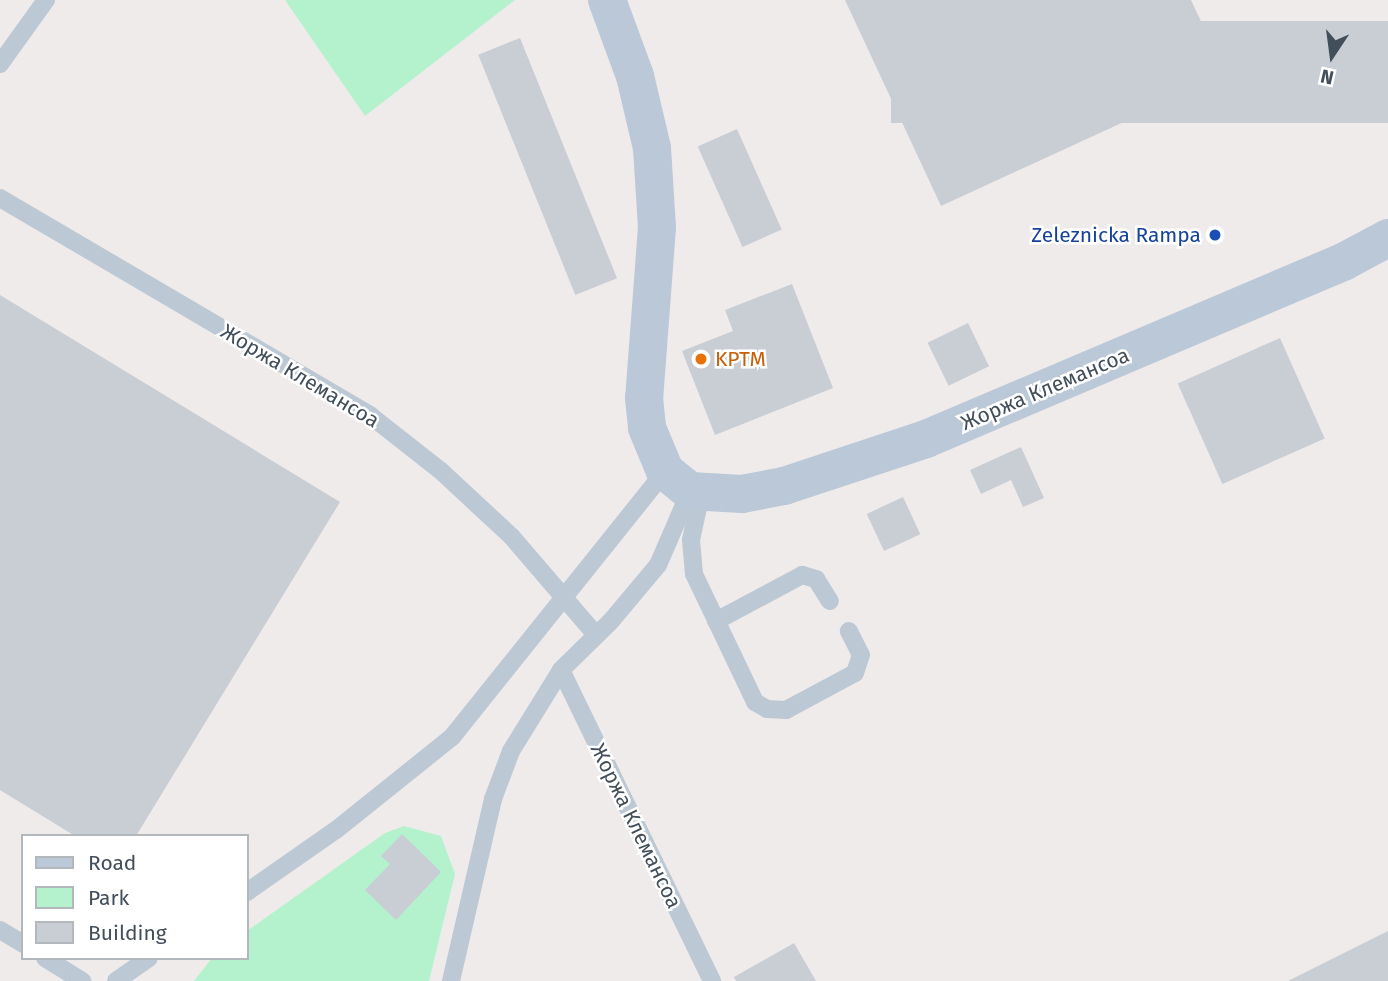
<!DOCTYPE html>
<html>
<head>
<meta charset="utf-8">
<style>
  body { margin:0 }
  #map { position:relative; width:1388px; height:981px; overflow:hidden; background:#efebeb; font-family:"Fira Sans",sans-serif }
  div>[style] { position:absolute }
  .green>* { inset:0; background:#b3f2cd }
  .building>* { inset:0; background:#c9cdd4; transform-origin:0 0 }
  .service>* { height:18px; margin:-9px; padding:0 9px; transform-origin:9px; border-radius:9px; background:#bcc8d3 }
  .secondary>* { height:38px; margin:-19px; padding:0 19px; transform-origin:19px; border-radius:19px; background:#bbc8d7 }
  .dots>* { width:19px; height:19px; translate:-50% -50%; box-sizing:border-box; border:4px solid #fff; border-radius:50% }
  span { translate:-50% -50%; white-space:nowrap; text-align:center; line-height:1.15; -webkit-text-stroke:5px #fff; paint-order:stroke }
  .transit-label { font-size:21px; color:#164399 }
  .right { translate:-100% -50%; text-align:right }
  .food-label { font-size:21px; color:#c56008 }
  .left { translate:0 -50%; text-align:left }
  .street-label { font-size:21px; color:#424e5a }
  .legend { position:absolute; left:21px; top:834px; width:228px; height:126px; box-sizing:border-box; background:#fff; border:2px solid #b3b8bd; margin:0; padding:9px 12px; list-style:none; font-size:21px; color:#424e5a }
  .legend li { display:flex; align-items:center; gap:14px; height:35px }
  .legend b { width:35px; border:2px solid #b3b8bd }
  .north { position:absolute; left:1297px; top:21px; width:70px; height:70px; -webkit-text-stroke:5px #fff; paint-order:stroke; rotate:193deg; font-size:19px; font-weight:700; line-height:28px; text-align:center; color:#424e5a }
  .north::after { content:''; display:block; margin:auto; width:24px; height:32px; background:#424e5a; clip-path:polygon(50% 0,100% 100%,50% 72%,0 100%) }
</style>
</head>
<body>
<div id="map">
  <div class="green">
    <i style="clip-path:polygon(285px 0,515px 0,365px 116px)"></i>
    <i style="clip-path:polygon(404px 826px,441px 836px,455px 874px,429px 981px,194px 981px,212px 958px,247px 958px,247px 931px,385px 833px)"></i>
  </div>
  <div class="building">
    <i style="clip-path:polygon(845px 0,1191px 0,1226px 75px,941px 206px)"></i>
    <i style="left:1388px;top:21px;width:102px;height:497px;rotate:90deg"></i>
    <i style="left:520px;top:38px;width:259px;height:45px;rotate:68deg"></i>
    <i style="left:737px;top:129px;width:110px;height:43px;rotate:66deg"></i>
    <i style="clip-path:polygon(792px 284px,833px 388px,715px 435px,682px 351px,733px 331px,725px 310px)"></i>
    <i style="clip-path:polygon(0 295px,340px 502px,136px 836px,75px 836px,0 790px)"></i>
    <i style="left:968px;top:323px;width:48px;height:45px;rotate:64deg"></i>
    <i style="left:1280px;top:338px;width:110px;height:112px;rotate:66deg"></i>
    <i style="clip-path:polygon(1021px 447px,1044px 498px,1023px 507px,1011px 480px,981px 494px,970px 470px)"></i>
    <i style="left:903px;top:497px;width:41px;height:40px;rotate:65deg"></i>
    <i style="clip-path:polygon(402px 834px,441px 872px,396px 920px,365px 890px,390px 864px,381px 856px)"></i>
    <i style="clip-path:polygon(1388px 931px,1388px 981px,1288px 981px)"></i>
    <i style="clip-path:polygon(794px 943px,816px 981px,736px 981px,734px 977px)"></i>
  </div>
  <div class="service">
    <i style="left:0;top:64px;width:79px;rotate:-54.3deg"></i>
    <i style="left:0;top:198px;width:430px;rotate:30.4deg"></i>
    <i style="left:371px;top:416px;width:89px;rotate:38.2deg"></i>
    <i style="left:441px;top:471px;width:97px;rotate:42.9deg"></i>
    <i style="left:512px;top:537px;width:129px;rotate:49.4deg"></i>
    <i style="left:701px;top:494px;width:47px;rotate:102.3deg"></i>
    <i style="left:691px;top:540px;width:34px;rotate:85deg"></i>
    <i style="left:694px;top:574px;width:142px;rotate:64.5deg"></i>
    <i style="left:755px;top:702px;width:14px;rotate:30deg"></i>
    <i style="left:767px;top:709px;width:19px;rotate:3deg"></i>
    <i style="left:786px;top:710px;width:78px;rotate:-28.2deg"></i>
    <i style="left:855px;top:673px;width:19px;rotate:-72deg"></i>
    <i style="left:861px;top:655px;width:27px;rotate:-117deg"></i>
    <i style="left:716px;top:621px;width:98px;rotate:-28.1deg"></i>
    <i style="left:802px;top:575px;width:15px;rotate:16deg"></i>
    <i style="left:816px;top:579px;width:26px;rotate:58deg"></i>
    <i style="left:561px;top:670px;width:346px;rotate:64.1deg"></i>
    <i style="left:247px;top:892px;width:108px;rotate:-34.9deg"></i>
    <i style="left:336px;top:830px;width:149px;rotate:-38.7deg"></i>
    <i style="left:452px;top:737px;width:341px;rotate:-51.3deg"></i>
    <i style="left:0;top:930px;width:27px;rotate:31deg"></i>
    <i style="left:45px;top:958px;width:44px;rotate:31.9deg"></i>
    <i style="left:116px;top:981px;width:40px;rotate:-34.9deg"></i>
    <i style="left:451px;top:981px;width:187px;rotate:-77deg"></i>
    <i style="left:493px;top:799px;width:51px;rotate:-69.4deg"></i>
    <i style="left:511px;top:751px;width:95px;rotate:-58.3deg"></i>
    <i style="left:561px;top:670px;width:70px;rotate:-44.4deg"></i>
    <i style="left:611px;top:621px;width:73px;rotate:-50deg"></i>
    <i style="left:658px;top:565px;width:81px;rotate:-66.6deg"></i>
  </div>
  <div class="secondary">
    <i style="left:607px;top:0;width:81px;rotate:69.8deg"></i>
    <i style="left:635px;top:76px;width:74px;rotate:76.7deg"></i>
    <i style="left:652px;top:148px;width:79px;rotate:86.4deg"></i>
    <i style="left:657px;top:227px;width:171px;rotate:94.3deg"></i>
    <i style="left:644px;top:398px;width:30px;rotate:84deg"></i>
    <i style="left:647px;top:428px;width:47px;rotate:67.3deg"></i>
    <i style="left:665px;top:471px;width:32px;rotate:39deg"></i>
    <i style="left:690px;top:491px;width:52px;rotate:3.3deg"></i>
    <i style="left:742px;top:494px;width:43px;rotate:-10.8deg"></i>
    <i style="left:784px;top:486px;width:150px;rotate:-18.3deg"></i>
    <i style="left:926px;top:439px;width:455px;rotate:-23deg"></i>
    <i style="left:1345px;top:261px;width:49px;rotate:-28.1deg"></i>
  </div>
  <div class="dots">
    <i style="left:1215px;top:235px;background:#1a4fb4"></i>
    <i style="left:701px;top:359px;background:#e8710a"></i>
  </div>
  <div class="transit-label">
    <span class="right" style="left:1201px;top:235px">Zeleznicka Rampa</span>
  </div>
  <div class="food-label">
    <span class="left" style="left:715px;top:359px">KPTM</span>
  </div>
  <div class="street-label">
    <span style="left:300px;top:376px;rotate:31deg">Жоржа Клемансоа</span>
    <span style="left:1045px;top:389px;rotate:-23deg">Жоржа Клемансоа</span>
    <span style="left:636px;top:826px;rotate:64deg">Жоржа Клемансоа</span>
  </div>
  <ul class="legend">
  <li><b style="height:9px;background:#bbc8d7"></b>Road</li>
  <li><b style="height:19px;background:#b3f2cd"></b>Park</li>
  <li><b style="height:19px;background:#c9cdd4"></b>Building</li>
  </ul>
  <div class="north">N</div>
</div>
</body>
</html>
